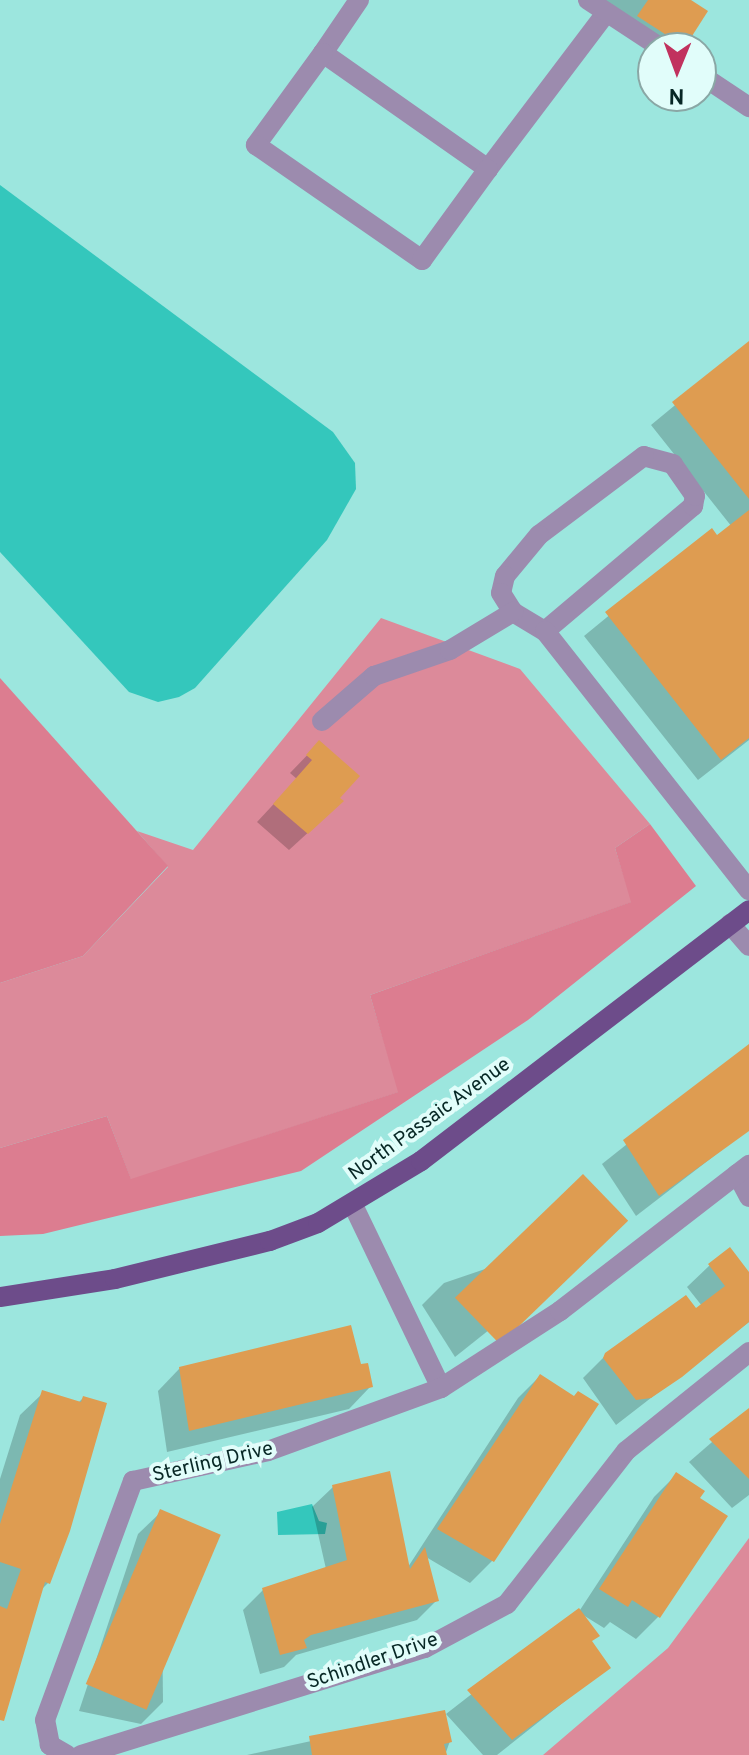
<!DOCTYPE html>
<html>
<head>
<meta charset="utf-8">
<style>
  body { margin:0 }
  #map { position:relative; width:749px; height:1755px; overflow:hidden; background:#9ce6de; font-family:Overpass,sans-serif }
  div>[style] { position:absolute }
  .green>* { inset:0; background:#dc8a9a }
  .forest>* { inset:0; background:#dc7d90 }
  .water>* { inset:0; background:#34c7bc }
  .shadow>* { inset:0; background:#0003 }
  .building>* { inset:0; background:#de9c51; transform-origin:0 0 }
  .minor>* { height:20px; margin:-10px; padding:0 10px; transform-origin:10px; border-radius:10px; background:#9c8bae }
  .major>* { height:20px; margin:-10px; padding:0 10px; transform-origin:10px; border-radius:10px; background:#6d4c8a }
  span { translate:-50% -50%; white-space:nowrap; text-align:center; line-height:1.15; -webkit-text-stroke:8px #e1fdfa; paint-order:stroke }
  .street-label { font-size:20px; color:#072725 }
  .north { position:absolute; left:637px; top:32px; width:80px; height:80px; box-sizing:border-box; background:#e1fdfa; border:2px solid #8aa7a5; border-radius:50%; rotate:181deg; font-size:22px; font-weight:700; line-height:32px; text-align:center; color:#072725 }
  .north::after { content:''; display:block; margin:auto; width:28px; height:36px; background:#c1325e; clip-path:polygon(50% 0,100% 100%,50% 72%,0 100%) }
</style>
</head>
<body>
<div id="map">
  <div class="green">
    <i style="clip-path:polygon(381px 618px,520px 669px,650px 824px,615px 848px,632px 902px,370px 995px,399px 1092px,131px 1180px,107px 1116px,0 1148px,0 983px,83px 956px,168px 867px,137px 831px,193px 850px)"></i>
    <i style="clip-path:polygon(749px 1538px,749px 1755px,543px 1755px,668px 1648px)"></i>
  </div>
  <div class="forest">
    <i style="clip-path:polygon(0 678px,168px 866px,83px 956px,0 983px)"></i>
    <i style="clip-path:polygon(650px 824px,696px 886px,528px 1020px,301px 1171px,43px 1234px,0 1236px,0 1148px,107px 1116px,131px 1179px,398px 1092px,370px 995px,631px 902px,615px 848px)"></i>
  </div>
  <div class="water">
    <i style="clip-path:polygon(0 185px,333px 432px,355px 463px,356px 489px,327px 540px,195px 688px,179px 697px,158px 702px,129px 692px,0 552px)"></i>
    <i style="clip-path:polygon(312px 1504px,319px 1521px,327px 1523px,325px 1534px,278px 1535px,277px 1512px)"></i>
  </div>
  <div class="shadow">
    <i style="clip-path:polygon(585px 0,687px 0,683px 45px,653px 48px)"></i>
    <i style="clip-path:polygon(749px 344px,749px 740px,698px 780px,584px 636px,712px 531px,717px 538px,732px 527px,651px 425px)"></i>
    <i style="clip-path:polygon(319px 743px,324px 818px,289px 850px,257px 822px,297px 779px,290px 773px)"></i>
    <i style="clip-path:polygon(749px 1047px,749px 1129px,636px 1216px,602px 1164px)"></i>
    <i style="clip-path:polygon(626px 1221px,455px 1357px,422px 1305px,444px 1283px)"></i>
    <i style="clip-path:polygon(710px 1265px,749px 1275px,749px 1322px,616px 1425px,583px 1378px,606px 1355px,702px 1306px,687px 1287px)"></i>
    <i style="clip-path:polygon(359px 1367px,371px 1386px,349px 1409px,167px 1452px,158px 1391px,180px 1368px)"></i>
    <i style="clip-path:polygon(540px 1376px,492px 1561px,470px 1583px,426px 1557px,437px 1600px,417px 1620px,296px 1655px,284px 1667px,260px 1674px,243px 1610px,263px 1590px,326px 1569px,312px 1507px,333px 1487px,408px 1567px,518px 1398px)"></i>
    <i style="clip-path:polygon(43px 1393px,78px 1403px,83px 1398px,48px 1583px,40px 1591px,0 1718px,0 1479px,20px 1415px)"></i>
    <i style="clip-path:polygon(749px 1410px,749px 1495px,732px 1508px,689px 1462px)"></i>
    <i style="clip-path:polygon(676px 1475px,658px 1617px,636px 1639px,610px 1622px,604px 1628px,583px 1615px,590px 1643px,608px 1667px,497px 1755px,483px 1755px,446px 1714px,580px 1610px,654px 1497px)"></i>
    <i style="clip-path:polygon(161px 1512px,163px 1702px,141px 1724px,79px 1711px,138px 1534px)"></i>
    <i style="clip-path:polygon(444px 1712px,450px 1741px,445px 1755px,247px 1755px)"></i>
  </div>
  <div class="building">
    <i style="clip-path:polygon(648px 0,691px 0,708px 11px,685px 47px,637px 16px)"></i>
    <i style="clip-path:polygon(749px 341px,749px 499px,672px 402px)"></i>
    <i style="clip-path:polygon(749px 510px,749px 738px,721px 760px,605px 612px,712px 528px,717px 535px)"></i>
    <i style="clip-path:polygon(319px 740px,360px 776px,340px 798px,344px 801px,308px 834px,273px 804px,312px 760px,306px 755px)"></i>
    <i style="clip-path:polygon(749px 1044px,749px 1131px,659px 1196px,623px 1140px)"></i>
    <i style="left:583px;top:1174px;width:65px;height:178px;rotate:46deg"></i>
    <i style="clip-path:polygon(730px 1247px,749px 1272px,749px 1322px,682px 1377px,651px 1398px,636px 1400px,603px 1358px,605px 1353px,686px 1295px,696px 1308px,725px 1286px,708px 1264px)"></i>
    <i style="clip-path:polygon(351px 1325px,361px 1364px,368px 1363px,373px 1387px,189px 1431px,179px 1367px)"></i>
    <i style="clip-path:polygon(540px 1374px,574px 1396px,578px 1391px,599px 1404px,494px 1562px,437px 1529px)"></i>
    <i style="clip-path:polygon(42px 1390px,81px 1402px,83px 1396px,107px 1403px,70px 1531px,50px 1584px,45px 1582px,4px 1721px,0 1720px,0 1606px,7px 1609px,21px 1569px,0 1562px,0 1524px)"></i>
    <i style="clip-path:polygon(749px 1408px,749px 1479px,709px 1439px)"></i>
    <i style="clip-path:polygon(390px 1471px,410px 1569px,425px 1547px,439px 1601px,311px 1635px,304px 1640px,307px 1648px,280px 1655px,262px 1588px,347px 1560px,332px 1485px)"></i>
    <i style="clip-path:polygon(676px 1472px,705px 1491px,700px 1498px,728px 1516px,660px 1618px,632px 1600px,628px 1607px,599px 1589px)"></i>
    <i style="left:160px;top:1509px;width:66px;height:190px;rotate:23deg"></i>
    <i style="clip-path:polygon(579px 1608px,600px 1636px,592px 1641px,611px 1668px,512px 1740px,467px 1690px)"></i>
    <i style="clip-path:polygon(445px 1710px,452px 1742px,444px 1744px,447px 1755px,312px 1755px,309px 1736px)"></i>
  </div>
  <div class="minor">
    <i style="left:359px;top:0;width:64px;rotate:124.2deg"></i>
    <i style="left:323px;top:53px;width:202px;rotate:35.1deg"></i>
    <i style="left:488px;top:169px;width:196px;rotate:-52.9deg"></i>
    <i style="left:588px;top:0;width:87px;rotate:33.3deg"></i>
    <i style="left:323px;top:53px;width:114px;rotate:126.1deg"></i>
    <i style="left:256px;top:145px;width:202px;rotate:34.7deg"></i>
    <i style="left:422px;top:260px;width:112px;rotate:-54deg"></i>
    <i style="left:701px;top:75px;width:58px;rotate:33.7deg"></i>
    <i style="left:545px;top:631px;width:194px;rotate:-40.2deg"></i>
    <i style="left:693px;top:506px;width:10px;rotate:-79deg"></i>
    <i style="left:695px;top:496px;width:39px;rotate:-125deg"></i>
    <i style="left:673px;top:464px;width:30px;rotate:-165deg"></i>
    <i style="left:644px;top:456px;width:131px;rotate:143deg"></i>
    <i style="left:539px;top:535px;width:53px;rotate:129.7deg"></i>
    <i style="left:505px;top:576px;width:17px;rotate:103deg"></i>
    <i style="left:501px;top:593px;width:22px;rotate:58deg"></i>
    <i style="left:513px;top:612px;width:37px;rotate:31deg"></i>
    <i style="left:545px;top:631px;width:330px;rotate:51.8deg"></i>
    <i style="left:322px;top:721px;width:69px;rotate:-40.9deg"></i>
    <i style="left:374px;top:676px;width:80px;rotate:-18.9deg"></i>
    <i style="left:450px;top:650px;width:74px;rotate:-31.1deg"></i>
    <i style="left:730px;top:924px;width:29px;rotate:49deg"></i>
    <i style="left:737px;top:1174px;width:26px;rotate:62deg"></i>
    <i style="left:353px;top:1205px;width:203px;rotate:64.3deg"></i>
    <i style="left:441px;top:1388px;width:142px;rotate:-32.9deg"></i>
    <i style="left:560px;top:1311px;width:239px;rotate:-37.7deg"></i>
    <i style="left:67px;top:1755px;width:20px;rotate:-150deg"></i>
    <i style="left:50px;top:1745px;width:25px;rotate:-101deg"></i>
    <i style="left:45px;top:1720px;width:255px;rotate:-69.8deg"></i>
    <i style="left:133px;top:1481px;width:138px;rotate:-12.5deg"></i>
    <i style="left:268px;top:1451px;width:184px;rotate:-20deg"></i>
    <i style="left:81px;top:1755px;width:360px;rotate:-17.3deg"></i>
    <i style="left:425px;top:1648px;width:93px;rotate:-28.2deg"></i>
    <i style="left:507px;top:1604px;width:194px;rotate:-52.1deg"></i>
    <i style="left:626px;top:1451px;width:158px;rotate:-38.8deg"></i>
  </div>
  <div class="major">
    <i style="left:0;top:1297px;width:116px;rotate:-8.9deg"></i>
    <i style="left:115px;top:1279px;width:160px;rotate:-13.8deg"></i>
    <i style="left:270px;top:1241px;width:51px;rotate:-20.6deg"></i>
    <i style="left:318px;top:1223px;width:120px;rotate:-31deg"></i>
    <i style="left:421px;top:1161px;width:413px;rotate:-37.4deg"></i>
  </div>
  <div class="street-label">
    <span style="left:430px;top:1120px;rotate:-36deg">North Passaic Avenue</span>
    <span style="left:213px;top:1463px;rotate:-13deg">Sterling Drive</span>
    <span style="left:373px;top:1662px;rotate:-19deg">Schindler Drive</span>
  </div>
  <div class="north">N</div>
</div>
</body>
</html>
